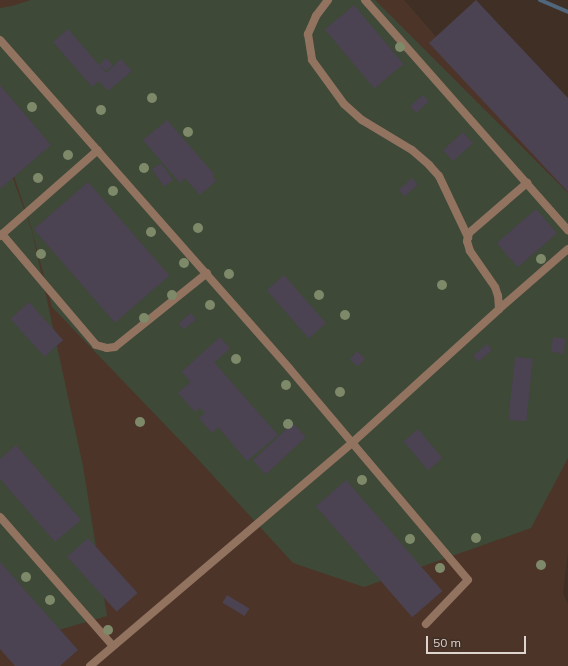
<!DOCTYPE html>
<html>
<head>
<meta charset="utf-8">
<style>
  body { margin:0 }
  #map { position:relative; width:568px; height:666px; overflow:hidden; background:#3f2f25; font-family:Mulish,sans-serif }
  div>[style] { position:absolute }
  .built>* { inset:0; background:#4c3528 }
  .green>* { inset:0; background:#3e4937 }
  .stream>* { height:4px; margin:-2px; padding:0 2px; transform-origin:2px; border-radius:2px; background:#4f667d }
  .building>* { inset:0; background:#4b4252; transform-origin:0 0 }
  .service>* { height:8px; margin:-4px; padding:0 4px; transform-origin:4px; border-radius:4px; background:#927360 }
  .trees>* { width:10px; height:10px; margin:-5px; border-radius:50%; background:#7e8969 }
  span { translate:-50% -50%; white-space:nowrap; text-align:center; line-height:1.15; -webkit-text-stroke:3px #3f2f25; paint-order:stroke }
  .scale { position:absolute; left:426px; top:636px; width:100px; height:18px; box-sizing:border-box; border:2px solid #dfd5cf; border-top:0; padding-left:5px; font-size:12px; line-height:14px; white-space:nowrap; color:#dfd5cf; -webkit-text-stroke:3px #3f2f25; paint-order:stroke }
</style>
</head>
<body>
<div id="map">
  <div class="built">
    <i style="clip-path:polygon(0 0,404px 0,568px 187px,568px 552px,563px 593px,568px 604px,568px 666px,0 666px)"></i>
  </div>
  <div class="green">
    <i style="clip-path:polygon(31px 0,375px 0,568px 193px,568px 458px,531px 528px,364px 587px,293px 563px,195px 456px,52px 307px,31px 227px,0 134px,0 8px,12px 6px)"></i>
    <i style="clip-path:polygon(0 143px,32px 231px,83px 466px,107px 616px,0 647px)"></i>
  </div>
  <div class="stream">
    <i style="left:540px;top:0;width:30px;rotate:23deg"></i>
  </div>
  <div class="building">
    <i style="clip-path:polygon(476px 0,568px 98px,568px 192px,429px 43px)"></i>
    <i style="left:354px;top:5px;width:77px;height:38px;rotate:50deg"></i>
    <i style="clip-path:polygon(68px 29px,106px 73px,121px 59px,132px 71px,108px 91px,99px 81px,92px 87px,53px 42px)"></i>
    <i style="clip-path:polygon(106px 58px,113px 65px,106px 71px,99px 65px)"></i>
    <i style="clip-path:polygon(0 85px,51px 145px,0 189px)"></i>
    <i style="left:423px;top:95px;width:9px;height:17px;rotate:49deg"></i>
    <i style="clip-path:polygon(167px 120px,214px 174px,212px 176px,216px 181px,200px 195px,185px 178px,180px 183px,143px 140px)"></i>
    <i style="left:463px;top:132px;width:15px;height:27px;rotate:48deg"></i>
    <i style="left:161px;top:163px;width:21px;height:11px;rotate:55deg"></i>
    <i style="left:412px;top:178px;width:9px;height:18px;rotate:49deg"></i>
    <i style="left:88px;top:182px;width:124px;height:72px;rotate:49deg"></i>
    <i style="left:536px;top:209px;width:32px;height:52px;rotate:49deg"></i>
    <i style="left:284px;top:275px;width:64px;height:23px;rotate:49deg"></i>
    <i style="left:29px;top:302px;width:51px;height:25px;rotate:48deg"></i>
    <i style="left:191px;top:313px;width:8px;height:16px;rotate:50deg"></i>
    <i style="left:220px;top:337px;width:15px;height:52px;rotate:48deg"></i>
    <i style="left:553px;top:337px;width:13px;height:15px;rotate:9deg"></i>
    <i style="left:487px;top:344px;width:8px;height:18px;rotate:50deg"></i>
    <i style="left:357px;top:351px;width:11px;height:11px;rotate:41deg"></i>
    <i style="left:515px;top:357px;width:18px;height:63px;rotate:6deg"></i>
    <i style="clip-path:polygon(214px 362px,278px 435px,247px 461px,218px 427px,212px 433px,199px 418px,205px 413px,200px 408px,195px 412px,178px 393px)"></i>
    <i style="left:293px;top:423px;width:19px;height:55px;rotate:47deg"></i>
    <i style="left:418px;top:429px;width:38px;height:19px;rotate:50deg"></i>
    <i style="clip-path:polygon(16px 445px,81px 520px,55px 542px,0 479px,0 459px)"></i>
    <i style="left:346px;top:480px;width:147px;height:40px;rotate:49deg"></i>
    <i style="left:88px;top:538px;width:74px;height:28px;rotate:48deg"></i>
    <i style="clip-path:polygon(0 562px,78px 650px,60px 666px,15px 666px,0 649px)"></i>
    <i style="left:227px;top:595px;width:26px;height:9px;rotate:31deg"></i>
  </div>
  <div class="service">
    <i style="left:328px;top:0;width:20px;rotate:127deg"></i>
    <i style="left:316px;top:16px;width:20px;rotate:114deg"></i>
    <i style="left:308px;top:34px;width:26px;rotate:81deg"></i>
    <i style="left:312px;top:60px;width:54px;rotate:54deg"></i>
    <i style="left:344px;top:104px;width:24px;rotate:42deg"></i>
    <i style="left:362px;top:120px;width:58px;rotate:31deg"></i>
    <i style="left:412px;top:150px;width:23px;rotate:41deg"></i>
    <i style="left:429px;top:165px;width:15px;rotate:48deg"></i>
    <i style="left:439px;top:176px;width:68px;rotate:64.6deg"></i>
    <i style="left:365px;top:0;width:307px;rotate:48.6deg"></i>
    <i style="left:0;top:40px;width:437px;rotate:48.6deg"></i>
    <i style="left:289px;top:368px;width:277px;rotate:49.8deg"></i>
    <i style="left:468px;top:580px;width:61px;rotate:133.7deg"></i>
    <i style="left:2px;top:234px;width:145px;rotate:49.7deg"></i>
    <i style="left:96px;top:345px;width:11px;rotate:15deg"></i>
    <i style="left:107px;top:348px;width:8px;rotate:-7deg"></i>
    <i style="left:115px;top:347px;width:118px;rotate:-38.8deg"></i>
    <i style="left:0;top:236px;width:130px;rotate:-41.3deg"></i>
    <i style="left:499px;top:309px;width:13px;rotate:-94deg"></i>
    <i style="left:498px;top:296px;width:9px;rotate:-108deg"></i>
    <i style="left:495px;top:287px;width:44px;rotate:-124.8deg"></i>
    <i style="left:470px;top:251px;width:10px;rotate:-107deg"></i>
    <i style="left:467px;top:241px;width:8px;rotate:-76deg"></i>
    <i style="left:469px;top:233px;width:77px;rotate:-40.8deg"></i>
    <i style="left:0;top:517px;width:171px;rotate:48.8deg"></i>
    <i style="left:90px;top:666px;width:345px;rotate:-40.4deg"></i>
    <i style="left:353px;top:442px;width:197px;rotate:-42.3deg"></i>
    <i style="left:499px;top:309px;width:91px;rotate:-41deg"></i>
  </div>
  <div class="trees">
    <i style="left:400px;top:47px"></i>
    <i style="left:152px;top:98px"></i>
    <i style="left:32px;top:107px"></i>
    <i style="left:101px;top:110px"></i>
    <i style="left:188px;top:132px"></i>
    <i style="left:68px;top:155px"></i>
    <i style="left:144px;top:168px"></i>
    <i style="left:38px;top:178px"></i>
    <i style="left:113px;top:191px"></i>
    <i style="left:198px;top:228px"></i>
    <i style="left:151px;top:232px"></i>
    <i style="left:41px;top:254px"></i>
    <i style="left:541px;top:259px"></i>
    <i style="left:184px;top:263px"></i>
    <i style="left:229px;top:274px"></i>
    <i style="left:442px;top:285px"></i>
    <i style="left:172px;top:295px"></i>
    <i style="left:319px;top:295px"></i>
    <i style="left:210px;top:305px"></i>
    <i style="left:345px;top:315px"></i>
    <i style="left:144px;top:318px"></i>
    <i style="left:236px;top:359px"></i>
    <i style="left:286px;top:385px"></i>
    <i style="left:340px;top:392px"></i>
    <i style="left:140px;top:422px"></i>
    <i style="left:288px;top:424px"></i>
    <i style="left:362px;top:480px"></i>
    <i style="left:476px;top:538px"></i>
    <i style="left:410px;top:539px"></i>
    <i style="left:541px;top:565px"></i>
    <i style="left:440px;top:568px"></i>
    <i style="left:26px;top:577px"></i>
    <i style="left:50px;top:600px"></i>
    <i style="left:108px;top:630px"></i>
  </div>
  <div class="scale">50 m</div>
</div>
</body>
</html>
